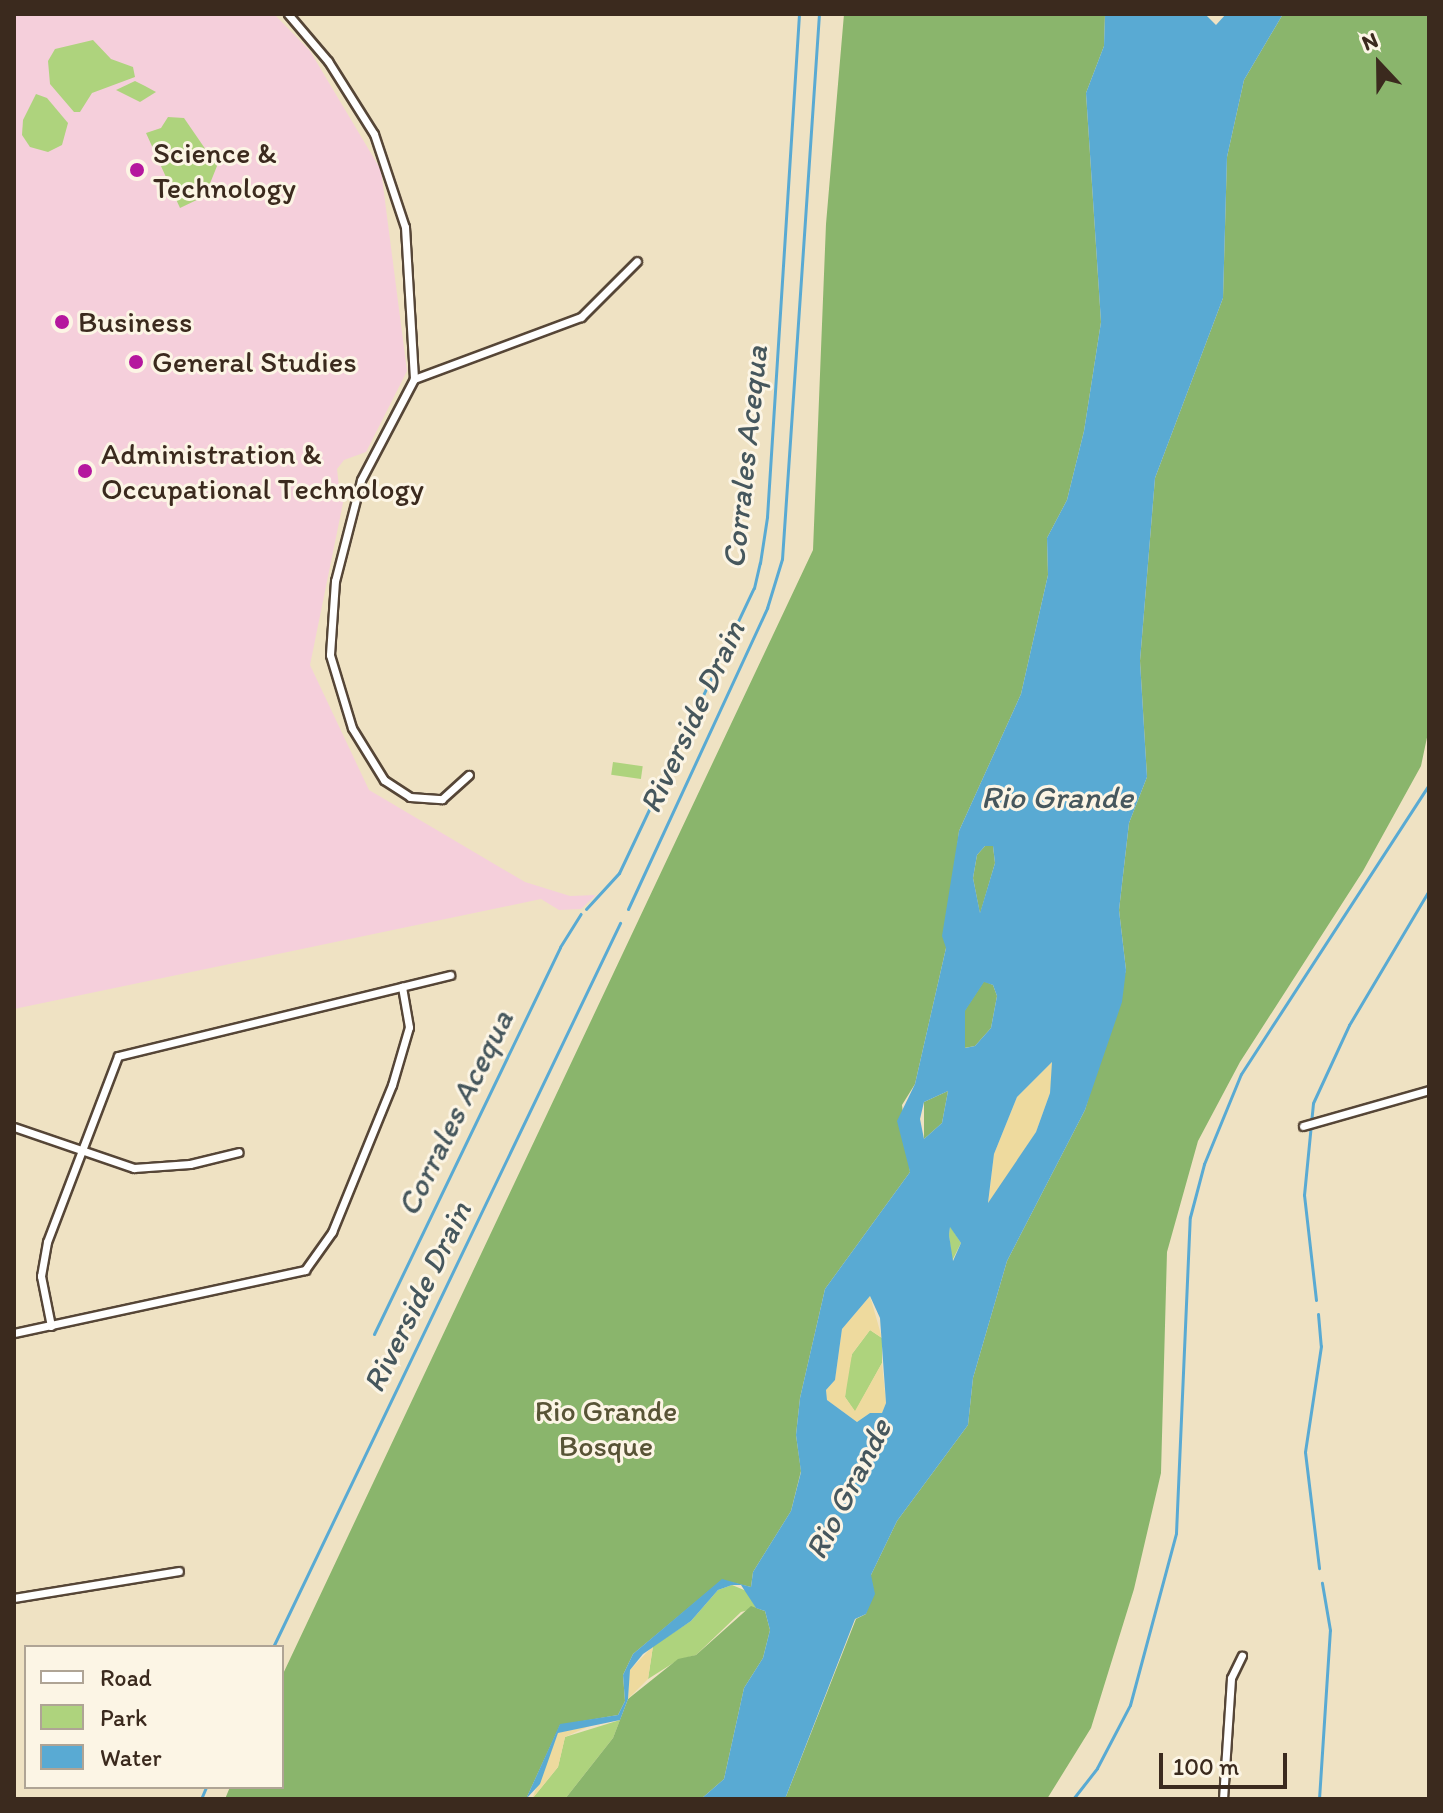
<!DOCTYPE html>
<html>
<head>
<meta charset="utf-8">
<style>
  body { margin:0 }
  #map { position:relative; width:1443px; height:1813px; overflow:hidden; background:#efe2c3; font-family:Itim,sans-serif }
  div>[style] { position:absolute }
  .built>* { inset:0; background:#f5cfdb }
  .green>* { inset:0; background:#aed37d; transform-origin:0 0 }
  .forest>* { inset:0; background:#8ab56c }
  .sand>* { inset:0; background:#eeda9e }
  .water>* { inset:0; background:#59aad3 }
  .stream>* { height:3px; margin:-1.5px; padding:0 1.5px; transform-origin:1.5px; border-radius:1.5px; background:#59aad3 }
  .roads { filter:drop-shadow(2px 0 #564637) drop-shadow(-2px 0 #564637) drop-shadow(0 2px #564637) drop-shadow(0 -2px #564637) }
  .minor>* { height:7px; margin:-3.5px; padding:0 3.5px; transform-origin:3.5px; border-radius:3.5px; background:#fff }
  .dots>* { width:22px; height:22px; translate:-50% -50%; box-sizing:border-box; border:4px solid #fcf5e5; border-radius:50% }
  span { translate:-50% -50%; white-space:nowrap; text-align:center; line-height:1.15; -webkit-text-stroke:6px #fcf5e5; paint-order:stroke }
  .poi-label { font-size:30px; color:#3b2a1e }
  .left { translate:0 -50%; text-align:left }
  .park-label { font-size:30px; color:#585436 }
  .water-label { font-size:32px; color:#46575d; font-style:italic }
  .frame { position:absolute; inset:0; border:16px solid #3b2a1e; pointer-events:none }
  .legend { position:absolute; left:24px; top:1645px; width:260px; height:144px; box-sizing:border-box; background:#fcf5e5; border:2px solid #afa495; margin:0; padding:10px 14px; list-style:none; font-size:24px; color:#3b2a1e }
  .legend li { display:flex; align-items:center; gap:16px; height:40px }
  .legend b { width:40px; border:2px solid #afa495 }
  .north { position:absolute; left:1339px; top:24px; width:80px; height:80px; -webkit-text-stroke:6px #fcf5e5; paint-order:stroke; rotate:338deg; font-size:22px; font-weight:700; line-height:32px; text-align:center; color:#3b2a1e }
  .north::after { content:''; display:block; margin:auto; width:28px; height:36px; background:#3b2a1e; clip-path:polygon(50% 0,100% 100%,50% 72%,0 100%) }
  .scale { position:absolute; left:1159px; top:1753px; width:128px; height:36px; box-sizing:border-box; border:4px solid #3b2a1e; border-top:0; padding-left:10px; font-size:24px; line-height:28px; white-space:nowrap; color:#3b2a1e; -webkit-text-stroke:6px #fcf5e5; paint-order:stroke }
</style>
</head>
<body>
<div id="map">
  <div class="built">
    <i style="clip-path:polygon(14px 14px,274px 14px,310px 51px,381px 170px,407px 371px,366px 452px,344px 460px,337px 469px,340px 496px,344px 498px,310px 665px,369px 790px,525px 882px,570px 896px,596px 895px,581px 909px,559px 910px,541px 899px,14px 1009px)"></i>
  </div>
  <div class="green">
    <i style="clip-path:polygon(93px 40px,111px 59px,133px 67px,135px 77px,92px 93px,80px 112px,74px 112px,50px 84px,48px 61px,55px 49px)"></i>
    <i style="clip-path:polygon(135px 81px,145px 86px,156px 92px,140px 102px,116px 90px)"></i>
    <i style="clip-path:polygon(36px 94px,47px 98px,68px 123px,62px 145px,48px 152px,30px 147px,22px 135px,23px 120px)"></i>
    <i style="clip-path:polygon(168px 117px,184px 118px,217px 166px,205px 196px,180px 208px,146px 133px,161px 128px)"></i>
    <i style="left:613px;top:762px;width:30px;height:13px;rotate:8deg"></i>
    <i style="clip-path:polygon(950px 1226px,961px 1243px,952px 1261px,949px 1235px)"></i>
    <i style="clip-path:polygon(870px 1330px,882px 1338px,882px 1363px,855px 1412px,845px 1397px,847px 1373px,852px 1354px)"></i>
    <i style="clip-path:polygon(732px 1585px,749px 1592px,756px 1608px,741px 1612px,696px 1655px,678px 1660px,648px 1679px,653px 1646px,691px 1621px,718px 1590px)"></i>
    <i style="clip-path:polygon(620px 1720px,613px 1738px,565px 1799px,532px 1799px,558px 1767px,565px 1737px)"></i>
  </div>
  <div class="forest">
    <i style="clip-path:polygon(844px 14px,1105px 14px,1104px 46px,1086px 93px,1101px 322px,1084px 431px,1067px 500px,1047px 538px,1048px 575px,1021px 694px,959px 831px,946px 948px,915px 1084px,902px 1105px,910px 1172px,825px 1289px,800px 1398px,796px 1435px,801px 1471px,791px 1511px,753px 1572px,751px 1587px,722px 1580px,633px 1654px,623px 1675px,625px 1701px,618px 1715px,560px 1725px,526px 1799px,225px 1799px,230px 1787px,282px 1787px,282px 1676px,813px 550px,826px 224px)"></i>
    <i style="clip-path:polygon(1283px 14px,1429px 14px,1429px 728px,1421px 766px,1363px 871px,1240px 1062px,1198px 1141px,1167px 1252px,1161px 1473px,1134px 1589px,1091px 1728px,1047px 1799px,785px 1799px,856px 1619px,866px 1614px,871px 1575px,897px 1521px,968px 1425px,973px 1378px,1007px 1261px,1085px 1110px,1126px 970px,1119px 910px,1129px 823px,1147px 777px,1140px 661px,1155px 478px,1223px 298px,1227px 157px,1244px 80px)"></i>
    <i style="clip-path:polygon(985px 846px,993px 846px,995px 863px,980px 914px,973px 878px,977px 855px)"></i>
    <i style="clip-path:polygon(984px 981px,993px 985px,997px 996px,991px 1028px,975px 1046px,964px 1048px,965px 1010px)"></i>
    <i style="clip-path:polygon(948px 1091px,942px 1123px,924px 1139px,924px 1102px)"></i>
    <i style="clip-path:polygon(751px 1606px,765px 1611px,770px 1630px,763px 1658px,744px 1688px,724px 1779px,701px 1799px,565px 1799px,613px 1738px,628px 1699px,678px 1659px,696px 1655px)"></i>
  </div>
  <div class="sand">
    <i style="clip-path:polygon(1053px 1061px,1050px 1093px,1036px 1132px,988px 1205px,994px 1154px,1017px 1097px)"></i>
    <i style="clip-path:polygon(870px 1296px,882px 1338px,870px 1330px,852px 1354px,845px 1397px,855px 1411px,882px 1363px,886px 1403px,882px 1413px,870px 1413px,857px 1422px,827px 1400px,826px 1390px,835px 1380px,842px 1329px)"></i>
    <i style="clip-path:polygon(653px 1646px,648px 1679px,628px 1699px,630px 1670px)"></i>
    <i style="clip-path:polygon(592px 1725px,565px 1737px,558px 1767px,532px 1799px,558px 1733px)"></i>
  </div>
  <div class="water">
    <i style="clip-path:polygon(evenodd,1105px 14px,1205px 14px,1216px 25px,1226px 14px,1283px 14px,1244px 80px,1227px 157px,1223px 298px,1155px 478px,1140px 661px,1147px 777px,1129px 823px,1119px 910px,1126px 970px,1122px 1002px,1085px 1110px,1007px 1261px,973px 1378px,968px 1425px,897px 1521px,871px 1575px,875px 1594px,866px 1614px,855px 1619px,785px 1799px,701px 1799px,724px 1779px,744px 1688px,763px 1658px,770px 1630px,765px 1611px,756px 1608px,741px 1585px,732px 1585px,718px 1590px,691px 1621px,643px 1654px,630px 1670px,628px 1699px,620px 1720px,558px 1733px,540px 1784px,526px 1799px,560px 1724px,618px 1715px,625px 1701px,623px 1675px,633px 1654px,722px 1579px,751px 1587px,753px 1572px,791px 1511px,801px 1472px,796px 1435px,800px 1398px,825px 1289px,910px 1172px,897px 1121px,915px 1084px,946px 948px,942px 936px,959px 831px,1021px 694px,1048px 575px,1047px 538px,1067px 500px,1084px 431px,1101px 322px,1086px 93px,1104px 46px,1105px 14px,985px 846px,993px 846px,995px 863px,980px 913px,973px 878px,977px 855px,985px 846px,1105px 14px,984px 982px,993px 985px,997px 996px,991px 1028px,975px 1046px,965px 1048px,965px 1011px,984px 982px,1105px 14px,1052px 1062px,1050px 1093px,1036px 1132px,988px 1203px,994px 1154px,1017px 1097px,1052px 1062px,1105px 14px,948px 1091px,942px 1123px,924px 1139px,920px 1119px,924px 1102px,948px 1091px,1105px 14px,950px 1227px,961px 1243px,953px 1261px,949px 1235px,950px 1227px,1105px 14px,870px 1296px,880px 1318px,886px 1403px,882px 1413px,870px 1413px,857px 1422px,827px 1400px,826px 1390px,835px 1380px,842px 1329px,870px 1296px)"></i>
  </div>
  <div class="stream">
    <i style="left:586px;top:909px;width:49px;rotate:-47.5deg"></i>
    <i style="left:619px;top:873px;width:315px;rotate:-64.7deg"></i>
    <i style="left:754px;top:588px;width:26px;rotate:-77deg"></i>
    <i style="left:760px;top:563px;width:47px;rotate:-81.3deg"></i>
    <i style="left:767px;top:517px;width:504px;rotate:-86.36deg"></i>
    <i style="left:628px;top:909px;width:332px;rotate:-65.2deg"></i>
    <i style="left:767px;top:608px;width:51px;rotate:-73deg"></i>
    <i style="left:782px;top:559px;width:546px;rotate:-86.12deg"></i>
    <i style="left:1316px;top:1300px;width:106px;rotate:-96.5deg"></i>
    <i style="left:1304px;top:1195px;width:92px;rotate:-84.4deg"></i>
    <i style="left:1313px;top:1103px;width:86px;rotate:-65.2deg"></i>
    <i style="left:1349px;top:1025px;width:157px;rotate:-59.3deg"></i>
    <i style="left:1318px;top:1314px;width:32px;rotate:85deg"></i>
    <i style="left:1321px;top:1346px;width:107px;rotate:98.6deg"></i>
    <i style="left:1305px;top:1452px;width:117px;rotate:83.1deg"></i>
    <i style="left:374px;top:1334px;width:429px;rotate:-64.3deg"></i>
    <i style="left:560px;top:947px;width:39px;rotate:-58deg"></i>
    <i style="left:273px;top:1647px;width:803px;rotate:-64.39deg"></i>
    <i style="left:201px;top:1799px;width:13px;rotate:-67deg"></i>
    <i style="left:1073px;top:1799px;width:39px;rotate:-52deg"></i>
    <i style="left:1097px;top:1768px;width:71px;rotate:-62.4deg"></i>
    <i style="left:1130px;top:1705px;width:178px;rotate:-75deg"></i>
    <i style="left:1176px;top:1533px;width:316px;rotate:-87.5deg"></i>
    <i style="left:1190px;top:1217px;width:55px;rotate:-75.2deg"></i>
    <i style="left:1204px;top:1164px;width:97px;rotate:-67.7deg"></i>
    <i style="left:1241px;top:1074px;width:345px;rotate:-57deg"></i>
    <i style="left:1319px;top:1799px;width:169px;rotate:-86.3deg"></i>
    <i style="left:1330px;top:1630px;width:48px;rotate:-99.7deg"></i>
  </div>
  <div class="roads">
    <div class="minor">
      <i style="left:288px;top:14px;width:62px;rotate:49.6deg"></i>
      <i style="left:328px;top:61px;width:86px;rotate:57.8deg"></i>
      <i style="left:374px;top:134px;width:98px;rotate:71.6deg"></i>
      <i style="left:405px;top:227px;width:152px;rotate:86.6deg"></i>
      <i style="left:414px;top:379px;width:114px;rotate:117.7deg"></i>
      <i style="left:361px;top:480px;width:104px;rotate:104.4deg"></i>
      <i style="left:335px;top:581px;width:74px;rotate:93.9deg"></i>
      <i style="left:330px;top:655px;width:76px;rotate:73.2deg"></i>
      <i style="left:352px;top:728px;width:61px;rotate:58.4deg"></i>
      <i style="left:384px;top:780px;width:31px;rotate:33deg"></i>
      <i style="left:410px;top:797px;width:32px;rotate:4deg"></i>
      <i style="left:442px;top:799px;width:36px;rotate:-42deg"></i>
      <i style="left:414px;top:379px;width:178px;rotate:-20.4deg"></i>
      <i style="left:581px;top:317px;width:79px;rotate:-45deg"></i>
      <i style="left:1303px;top:1126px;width:131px;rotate:-15.9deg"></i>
      <i style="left:14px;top:1127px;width:127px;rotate:18.9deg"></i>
      <i style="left:134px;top:1168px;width:56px;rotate:-4.1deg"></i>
      <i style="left:190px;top:1164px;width:50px;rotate:-13.8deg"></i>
      <i style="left:51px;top:1326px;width:51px;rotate:-101.3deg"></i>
      <i style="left:41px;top:1276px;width:35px;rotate:-80deg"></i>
      <i style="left:47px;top:1242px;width:199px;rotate:-69.1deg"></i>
      <i style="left:118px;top:1056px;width:342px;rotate:-13.7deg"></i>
      <i style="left:14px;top:1333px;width:298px;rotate:-12.2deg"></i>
      <i style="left:305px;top:1270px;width:47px;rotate:-54.6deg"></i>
      <i style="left:332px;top:1232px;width:159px;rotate:-67.8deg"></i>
      <i style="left:392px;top:1085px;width:60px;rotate:-73.7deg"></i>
      <i style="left:409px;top:1027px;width:41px;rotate:-99.9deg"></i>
      <i style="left:14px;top:1598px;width:167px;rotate:-9.3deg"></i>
      <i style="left:1223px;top:1799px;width:121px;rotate:-86.2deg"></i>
      <i style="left:1231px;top:1678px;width:25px;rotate:-64deg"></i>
    </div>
  </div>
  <div class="dots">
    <i style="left:137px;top:170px;background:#b5179e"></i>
    <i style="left:62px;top:322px;background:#b5179e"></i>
    <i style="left:136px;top:362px;background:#b5179e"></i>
    <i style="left:85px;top:471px;background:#b5179e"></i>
  </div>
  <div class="poi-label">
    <span class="left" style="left:153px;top:170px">Science &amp;<br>Technology</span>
    <span class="left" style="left:78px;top:322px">Business</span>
    <span class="left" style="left:152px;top:362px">General Studies</span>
    <span class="left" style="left:101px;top:471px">Administration &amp;<br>Occupational Technology</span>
  </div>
  <div class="park-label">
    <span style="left:606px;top:1428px">Rio Grande<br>Bosque</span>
  </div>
  <div class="water-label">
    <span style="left:745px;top:457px;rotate:-84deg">Corrales Acequa</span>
    <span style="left:692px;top:717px;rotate:-65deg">Riverside Drain</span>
    <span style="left:1057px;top:797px">Rio Grande</span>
    <span style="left:455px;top:1113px;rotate:-64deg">Corrales Acequa</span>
    <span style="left:417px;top:1297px;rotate:-64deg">Riverside Drain</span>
    <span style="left:848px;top:1489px;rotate:-63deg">Rio Grande</span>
  </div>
  <div class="frame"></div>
  <ul class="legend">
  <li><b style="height:10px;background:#fff"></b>Road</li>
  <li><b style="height:22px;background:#aed37d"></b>Park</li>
  <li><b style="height:22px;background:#59aad3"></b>Water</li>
  </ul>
  <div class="north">N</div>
  <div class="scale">100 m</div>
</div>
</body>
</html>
